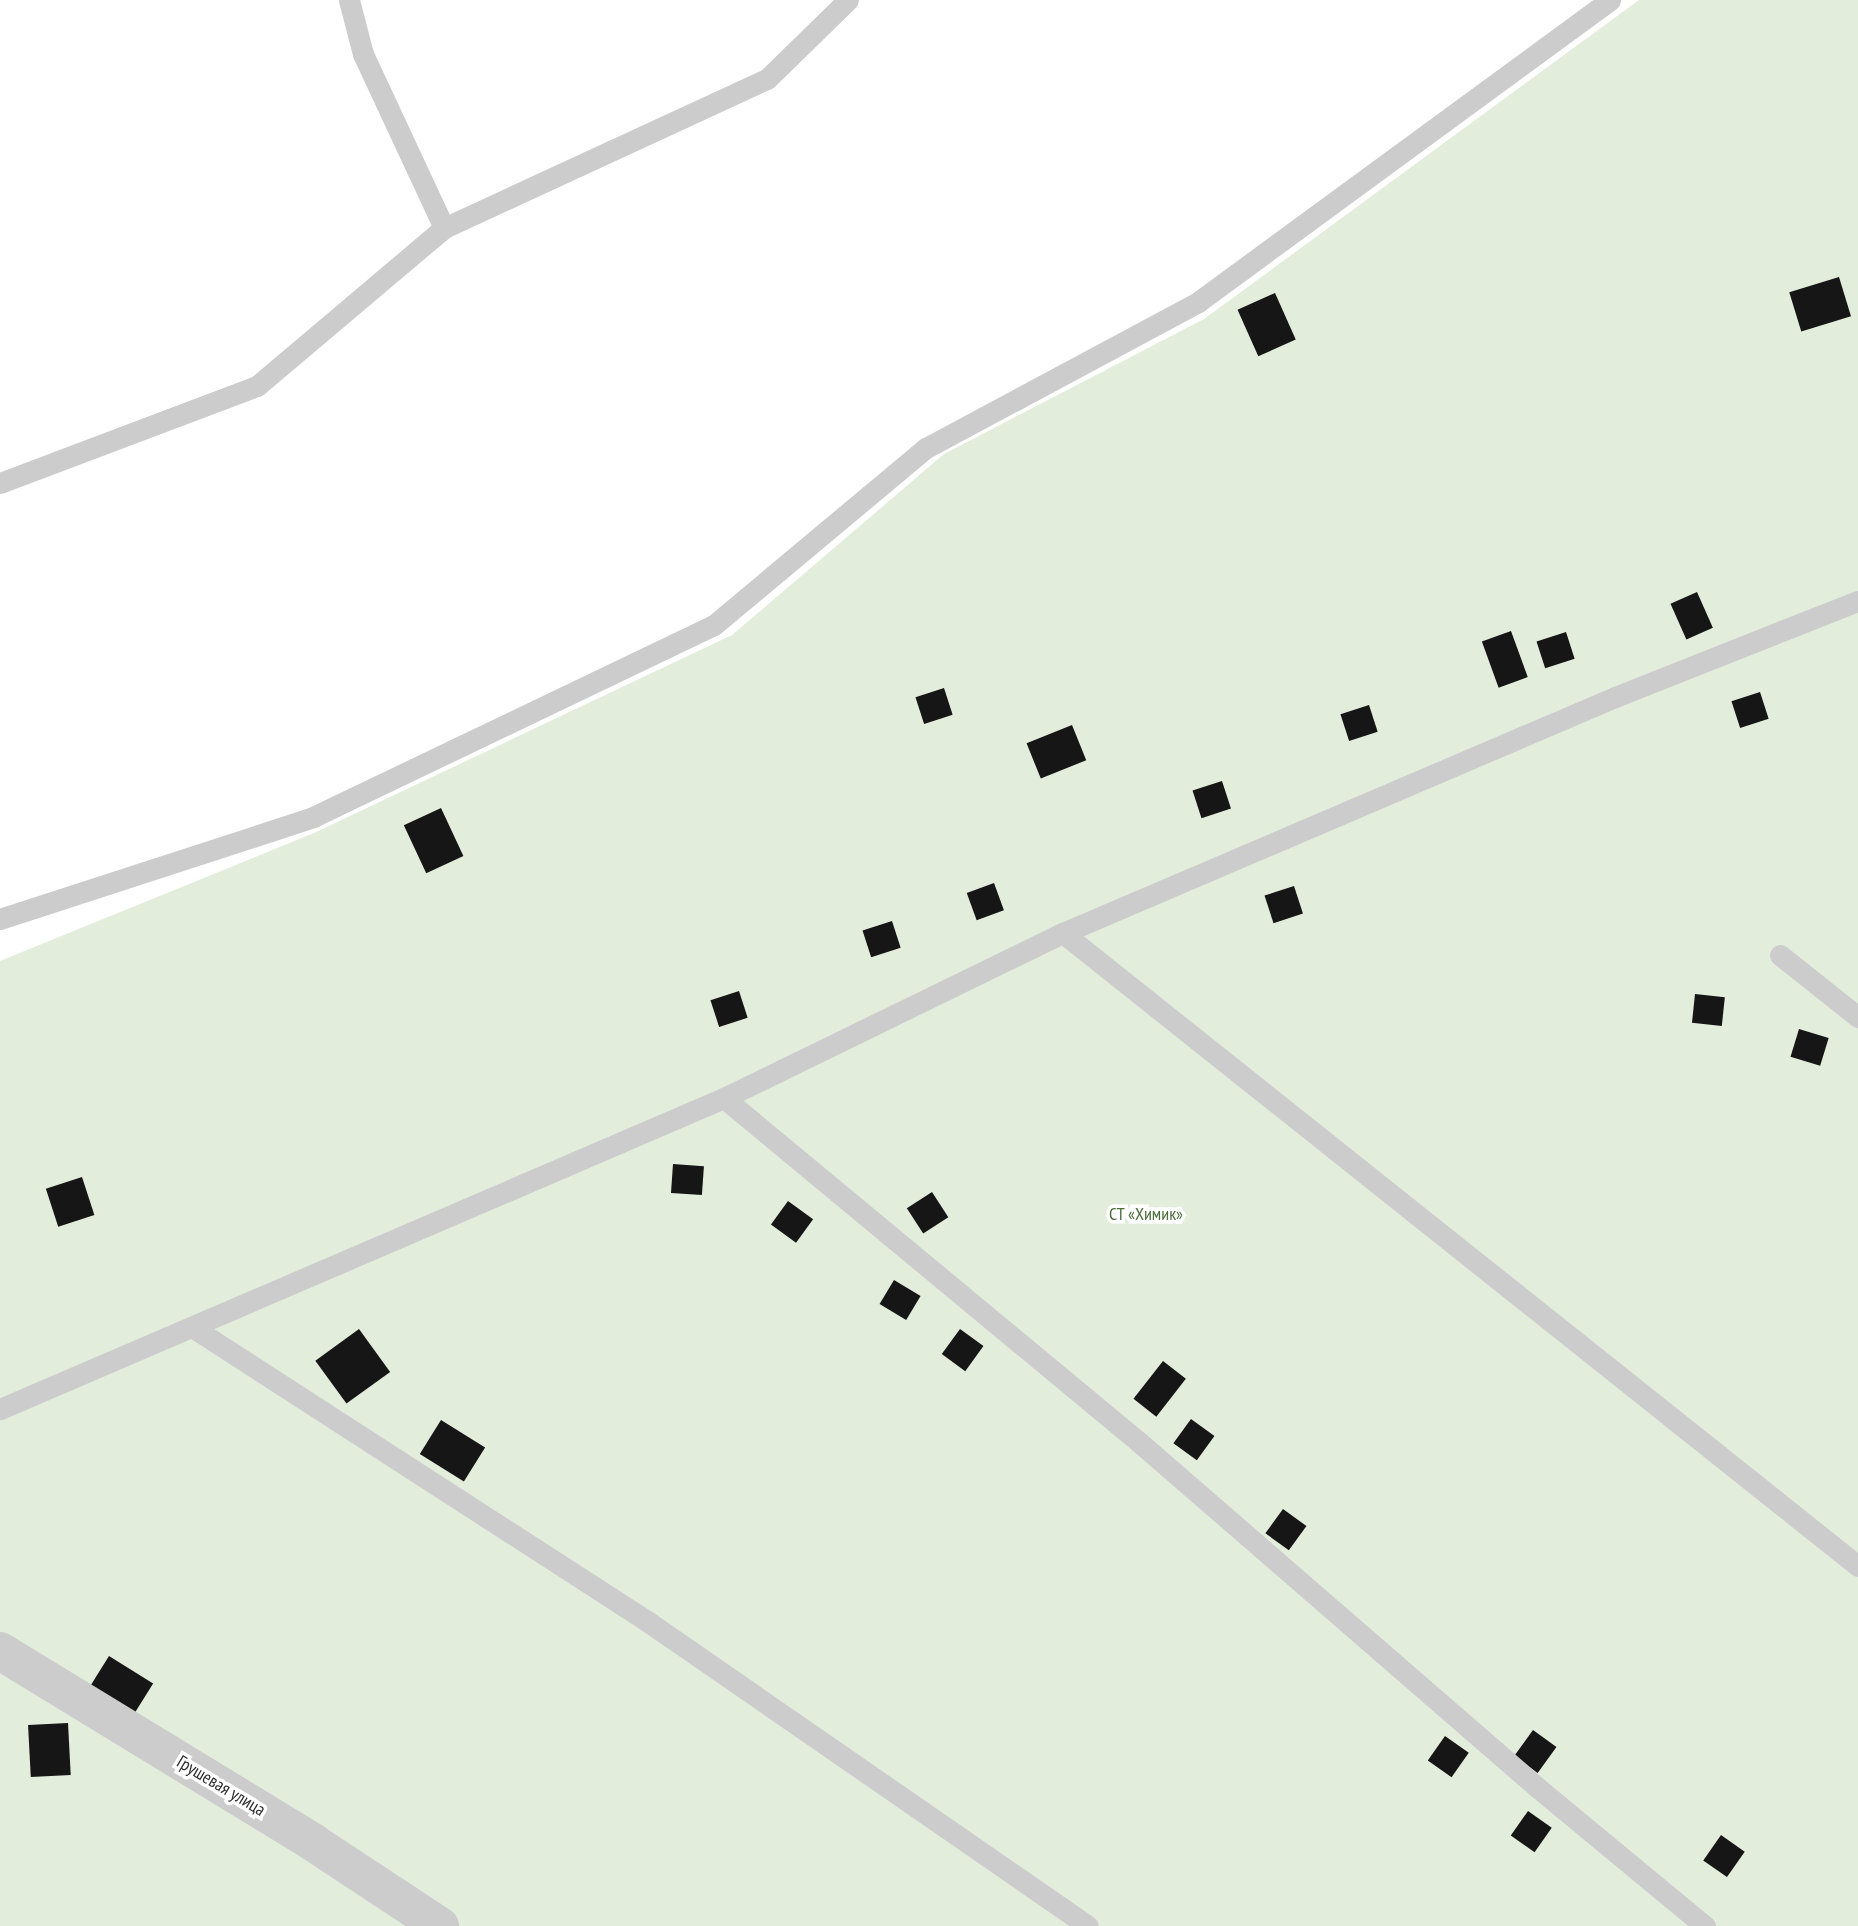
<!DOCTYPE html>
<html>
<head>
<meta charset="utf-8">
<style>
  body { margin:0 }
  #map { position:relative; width:1858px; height:1926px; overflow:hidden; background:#fff; font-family:"PT Sans Narrow",sans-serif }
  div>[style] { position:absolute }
  .green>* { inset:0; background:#e3eddc }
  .building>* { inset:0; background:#161616; transform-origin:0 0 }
  .service>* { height:21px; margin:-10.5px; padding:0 10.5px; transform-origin:10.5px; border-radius:10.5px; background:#ccc }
  .minor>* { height:38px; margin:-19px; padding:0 19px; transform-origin:19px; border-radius:19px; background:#ccc }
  span { translate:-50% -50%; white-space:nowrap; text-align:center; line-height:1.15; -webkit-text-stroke:7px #fff; paint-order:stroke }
  .park-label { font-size:18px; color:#4a6d3a }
  .street-label { font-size:18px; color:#2f2f2f }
</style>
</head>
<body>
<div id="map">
  <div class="green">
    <i style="clip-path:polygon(1639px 0,1858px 0,1858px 1926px,0 1926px,0 961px,314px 833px,732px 635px,944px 454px,1204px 319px)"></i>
  </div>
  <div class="building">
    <i style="left:1839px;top:277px;width:41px;height:52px;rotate:73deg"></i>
    <i style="left:1275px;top:293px;width:51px;height:41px;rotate:66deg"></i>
    <i style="left:1697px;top:592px;width:39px;height:29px;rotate:66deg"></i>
    <i style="left:1511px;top:631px;width:49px;height:31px;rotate:70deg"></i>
    <i style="left:1566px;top:632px;width:28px;height:31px;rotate:72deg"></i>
    <i style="left:944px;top:688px;width:28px;height:30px;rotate:72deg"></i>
    <i style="left:1760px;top:692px;width:28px;height:30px;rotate:72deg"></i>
    <i style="left:1369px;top:705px;width:28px;height:30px;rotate:72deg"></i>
    <i style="left:1072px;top:725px;width:38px;height:49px;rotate:68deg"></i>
    <i style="left:1222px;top:781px;width:29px;height:31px;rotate:72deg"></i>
    <i style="left:441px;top:808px;width:53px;height:41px;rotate:65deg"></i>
    <i style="left:994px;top:883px;width:29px;height:29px;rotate:70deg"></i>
    <i style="left:1294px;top:886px;width:29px;height:31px;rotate:72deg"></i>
    <i style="left:892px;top:921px;width:28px;height:31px;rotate:72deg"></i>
    <i style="left:739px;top:991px;width:28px;height:30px;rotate:72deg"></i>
    <i style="left:1695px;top:994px;width:30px;height:29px;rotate:6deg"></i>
    <i style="left:1799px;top:1029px;width:31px;height:29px;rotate:17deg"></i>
    <i style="left:673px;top:1164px;width:31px;height:29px;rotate:4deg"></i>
    <i style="left:82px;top:1177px;width:40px;height:38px;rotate:72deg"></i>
    <i style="left:932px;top:1192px;width:30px;height:30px;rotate:57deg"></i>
    <i style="left:788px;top:1201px;width:31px;height:29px;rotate:36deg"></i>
    <i style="left:894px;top:1280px;width:31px;height:28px;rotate:31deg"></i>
    <i style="left:359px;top:1329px;width:53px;height:54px;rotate:54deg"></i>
    <i style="left:960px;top:1329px;width:29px;height:31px;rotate:36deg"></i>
    <i style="left:1163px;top:1361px;width:29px;height:48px;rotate:38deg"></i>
    <i style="left:1191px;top:1419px;width:29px;height:30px;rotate:36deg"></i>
    <i style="left:441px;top:1420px;width:52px;height:40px;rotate:32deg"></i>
    <i style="left:1283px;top:1509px;width:29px;height:30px;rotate:36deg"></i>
    <i style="left:109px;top:1656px;width:52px;height:40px;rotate:32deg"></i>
    <i style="left:68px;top:1723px;width:52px;height:40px;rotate:87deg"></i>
    <i style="left:1533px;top:1730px;width:29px;height:32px;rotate:36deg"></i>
    <i style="left:1445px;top:1736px;width:29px;height:30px;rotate:35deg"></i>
    <i style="left:1528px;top:1811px;width:29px;height:30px;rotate:35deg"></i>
    <i style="left:1721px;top:1835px;width:29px;height:31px;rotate:35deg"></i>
  </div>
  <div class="service">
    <i style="left:349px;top:0;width:56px;rotate:75.5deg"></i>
    <i style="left:363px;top:54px;width:192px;rotate:65deg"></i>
    <i style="left:444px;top:228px;width:356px;rotate:-24.8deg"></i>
    <i style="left:767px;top:79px;width:113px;rotate:-44.3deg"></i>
    <i style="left:0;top:483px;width:275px;rotate:-20.7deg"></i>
    <i style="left:257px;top:386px;width:245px;rotate:-40.2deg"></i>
    <i style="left:0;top:919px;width:329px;rotate:-18deg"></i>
    <i style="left:313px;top:817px;width:445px;rotate:-25.6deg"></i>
    <i style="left:714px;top:625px;width:276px;rotate:-39.9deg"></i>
    <i style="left:926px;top:448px;width:309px;rotate:-28.2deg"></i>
    <i style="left:1198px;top:302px;width:511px;rotate:-36.24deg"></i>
    <i style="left:1063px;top:933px;width:1016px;rotate:38.53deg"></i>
    <i style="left:1780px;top:955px;width:100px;rotate:38.5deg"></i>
    <i style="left:724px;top:1098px;width:539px;rotate:39.66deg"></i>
    <i style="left:1139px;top:1442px;width:528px;rotate:40.93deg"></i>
    <i style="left:1538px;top:1788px;width:217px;rotate:39.6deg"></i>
    <i style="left:192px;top:1327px;width:542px;rotate:32.87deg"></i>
    <i style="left:647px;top:1621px;width:536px;rotate:34.67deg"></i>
    <i style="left:0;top:1409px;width:788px;rotate:-23.25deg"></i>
    <i style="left:724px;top:1098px;width:377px;rotate:-26deg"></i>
    <i style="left:1063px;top:933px;width:600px;rotate:-23.15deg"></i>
    <i style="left:1615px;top:697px;width:261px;rotate:-21.6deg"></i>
  </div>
  <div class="minor">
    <i style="left:0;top:1651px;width:368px;rotate:31.4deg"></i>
    <i style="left:314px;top:1843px;width:151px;rotate:33.4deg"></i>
  </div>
  <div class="park-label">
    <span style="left:1146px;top:1214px">СТ «Химик»</span>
  </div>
  <div class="street-label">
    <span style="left:221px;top:1786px;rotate:31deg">Грушевая улица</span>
  </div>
</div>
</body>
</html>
